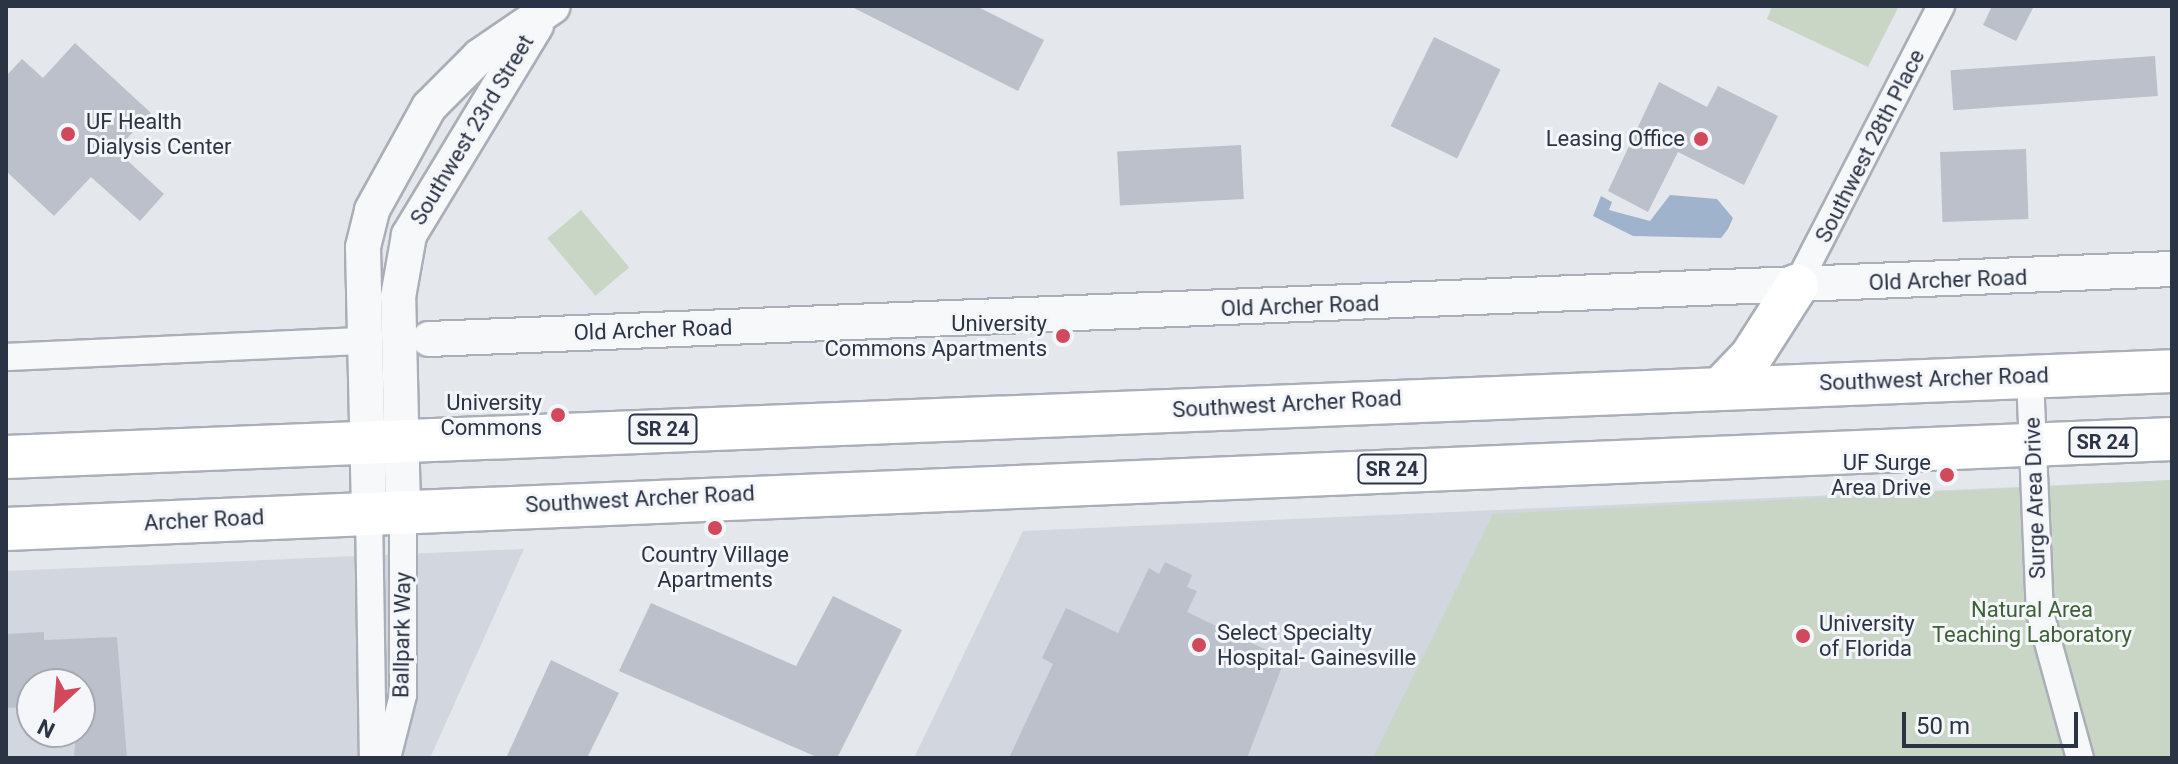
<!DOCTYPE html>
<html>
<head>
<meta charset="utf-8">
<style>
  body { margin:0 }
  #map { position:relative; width:2178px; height:764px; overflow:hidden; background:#e4e7ec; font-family:Roboto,sans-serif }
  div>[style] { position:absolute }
  .built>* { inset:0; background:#d2d6de }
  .green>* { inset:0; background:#c9d6c5; transform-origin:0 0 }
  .water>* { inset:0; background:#9fb4cc }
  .building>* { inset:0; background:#bbc0ca; transform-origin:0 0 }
  .roads { filter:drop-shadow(2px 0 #a9aeb7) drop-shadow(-2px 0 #a9aeb7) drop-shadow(0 2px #a9aeb7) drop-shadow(0 -2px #a9aeb7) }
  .minor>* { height:26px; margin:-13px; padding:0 13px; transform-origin:13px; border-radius:13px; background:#f7f8fa }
  .tertiary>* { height:34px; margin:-17px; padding:0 17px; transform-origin:17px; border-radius:17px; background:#f7f8fa }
  .primary>* { height:42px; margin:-21px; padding:0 21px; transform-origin:21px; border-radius:21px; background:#fff }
  .dots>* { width:22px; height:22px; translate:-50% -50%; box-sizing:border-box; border:4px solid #f4f6f9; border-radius:50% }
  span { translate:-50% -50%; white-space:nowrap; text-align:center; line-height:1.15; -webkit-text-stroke:6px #f4f6f9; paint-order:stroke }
  .shield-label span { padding:2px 6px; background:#f4f6f9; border:2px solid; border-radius:6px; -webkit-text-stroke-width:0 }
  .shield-label { font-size:20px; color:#2b3445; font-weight:700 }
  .poi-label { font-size:22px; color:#2b3445 }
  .left { translate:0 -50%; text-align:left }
  .right { translate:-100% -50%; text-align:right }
  .street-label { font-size:22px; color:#2b3445 }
  .park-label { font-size:22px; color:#3f6138 }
  .frame { position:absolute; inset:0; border:8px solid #2b3445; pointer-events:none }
  .north { position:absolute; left:16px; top:668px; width:80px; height:80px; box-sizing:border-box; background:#f4f6f9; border:2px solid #a4a8b1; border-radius:50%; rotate:206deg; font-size:22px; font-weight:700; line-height:32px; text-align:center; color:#2b3445 }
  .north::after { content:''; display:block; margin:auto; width:28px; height:36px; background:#d1495b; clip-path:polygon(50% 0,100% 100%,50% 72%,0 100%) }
  .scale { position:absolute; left:1902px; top:712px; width:176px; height:36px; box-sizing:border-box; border:4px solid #2b3445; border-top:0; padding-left:10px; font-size:24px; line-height:28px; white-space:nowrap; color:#2b3445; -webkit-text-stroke:6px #f4f6f9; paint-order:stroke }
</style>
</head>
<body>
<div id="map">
  <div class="built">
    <i style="clip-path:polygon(2172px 480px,2172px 758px,914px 758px,1023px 531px)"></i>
    <i style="clip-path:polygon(evenodd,524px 549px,430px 758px,6px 758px,6px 571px,524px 549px,32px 684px,80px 684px,80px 732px,32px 732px,32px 684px)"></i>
  </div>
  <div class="green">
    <i style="clip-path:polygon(1772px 6px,1899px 6px,1868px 67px,1767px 19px)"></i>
    <i style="left:581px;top:210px;width:75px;height:44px;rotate:50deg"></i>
    <i style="clip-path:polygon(2172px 480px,2172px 758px,1373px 758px,1493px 514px)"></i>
  </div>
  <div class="water">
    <i style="clip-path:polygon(1670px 195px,1717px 199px,1733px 218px,1728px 229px,1721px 238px,1633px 236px,1593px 216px,1601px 196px,1612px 202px,1609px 210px,1650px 221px)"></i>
  </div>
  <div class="building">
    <i style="clip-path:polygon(850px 6px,976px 6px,1044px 40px,1018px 91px)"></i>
    <i style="clip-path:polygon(1992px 6px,2034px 6px,2016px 41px,1983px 25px)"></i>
    <i style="left:1434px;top:37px;width:74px;height:99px;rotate:26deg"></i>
    <i style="clip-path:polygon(75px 43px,151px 113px,116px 150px,164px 194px,140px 221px,91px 177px,54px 216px,6px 171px,6px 76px,22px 59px,43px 78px)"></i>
    <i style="left:2155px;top:56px;width:40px;height:205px;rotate:86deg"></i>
    <i style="clip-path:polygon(1659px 82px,1707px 107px,1718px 86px,1778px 116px,1744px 185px,1678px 152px,1648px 212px,1608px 191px)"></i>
    <i style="left:1241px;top:145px;width:54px;height:124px;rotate:87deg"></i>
    <i style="left:2026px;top:149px;width:70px;height:86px;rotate:88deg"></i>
    <i style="clip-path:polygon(1165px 562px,1192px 575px,1187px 587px,1197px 591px,1187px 612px,1285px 659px,1247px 758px,1009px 758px,1053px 664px,1042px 658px,1066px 608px,1118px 633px,1149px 568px,1159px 574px)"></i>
    <i style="clip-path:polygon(833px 596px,902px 630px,837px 758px,819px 758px,619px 671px,651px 603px,796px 666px)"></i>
    <i style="clip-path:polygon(44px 632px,44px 640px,117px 637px,127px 758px,74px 758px,80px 684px,32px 684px,32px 707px,6px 708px,6px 634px)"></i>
    <i style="clip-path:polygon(551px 660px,619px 693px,587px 758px,506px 758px)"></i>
  </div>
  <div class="roads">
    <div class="minor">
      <i style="left:1797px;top:285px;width:314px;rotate:-62.7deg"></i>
      <i style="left:6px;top:357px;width:358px;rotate:-2.6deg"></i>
      <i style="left:2030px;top:377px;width:236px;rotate:87.6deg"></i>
      <i style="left:2040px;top:613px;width:150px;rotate:74.6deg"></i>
      <i style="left:369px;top:511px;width:247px;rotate:89.1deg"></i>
      <i style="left:387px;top:758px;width:65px;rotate:-75.7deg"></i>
      <i style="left:403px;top:695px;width:185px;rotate:-90deg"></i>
    </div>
    <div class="tertiary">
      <i style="left:429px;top:339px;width:1744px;rotate:-2.3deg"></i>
      <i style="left:403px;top:510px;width:213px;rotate:-91.3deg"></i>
      <i style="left:398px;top:297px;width:63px;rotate:-79.9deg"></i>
      <i style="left:409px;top:235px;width:245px;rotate:-58.8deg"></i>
      <i style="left:369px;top:511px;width:264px;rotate:-91.3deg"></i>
      <i style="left:363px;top:247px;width:38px;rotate:-76deg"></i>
      <i style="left:372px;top:210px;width:118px;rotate:-61deg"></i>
      <i style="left:429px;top:107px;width:72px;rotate:-45deg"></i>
      <i style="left:480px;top:56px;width:88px;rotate:-34.4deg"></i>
    </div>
    <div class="primary">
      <i style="left:1724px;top:385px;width:39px;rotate:-46deg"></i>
      <i style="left:1751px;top:357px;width:85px;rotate:-57.4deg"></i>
      <i style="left:6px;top:457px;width:2168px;rotate:-2.27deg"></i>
      <i style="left:6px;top:529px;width:2168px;rotate:-2.38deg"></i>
    </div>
  </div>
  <div class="dots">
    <i style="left:68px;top:134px;background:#d1495b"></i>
    <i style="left:1701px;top:139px;background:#d1495b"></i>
    <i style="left:1063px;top:336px;background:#d1495b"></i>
    <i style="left:558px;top:415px;background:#d1495b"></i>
    <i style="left:1947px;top:475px;background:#d1495b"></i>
    <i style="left:715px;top:528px;background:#d1495b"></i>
    <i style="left:1803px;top:636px;background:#d1495b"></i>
    <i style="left:1199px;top:645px;background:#d1495b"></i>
  </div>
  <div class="shield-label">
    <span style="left:663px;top:429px">SR 24</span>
    <span style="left:2103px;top:442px">SR 24</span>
    <span style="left:1392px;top:469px">SR 24</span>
  </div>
  <div class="poi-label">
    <span class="left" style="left:86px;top:134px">UF Health<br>Dialysis Center</span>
    <span class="right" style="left:1685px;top:139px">Leasing Office</span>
    <span class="right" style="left:1047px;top:336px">University<br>Commons Apartments</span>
    <span class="right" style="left:542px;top:415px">University<br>Commons</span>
    <span class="right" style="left:1931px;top:475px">UF Surge<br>Area Drive</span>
    <span style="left:715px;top:567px">Country Village<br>Apartments</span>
    <span class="left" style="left:1819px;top:636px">University<br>of Florida</span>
    <span class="left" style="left:1217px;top:645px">Select Specialty<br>Hospital- Gainesville</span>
  </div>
  <div class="street-label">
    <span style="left:472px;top:130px;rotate:-59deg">Southwest 23rd Street</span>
    <span style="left:1870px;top:146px;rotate:-63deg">Southwest 28th Place</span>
    <span style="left:1948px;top:280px;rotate:-2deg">Old Archer Road</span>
    <span style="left:1300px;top:306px;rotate:-2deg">Old Archer Road</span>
    <span style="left:653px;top:330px;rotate:-2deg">Old Archer Road</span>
    <span style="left:1934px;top:379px;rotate:-2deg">Southwest Archer Road</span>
    <span style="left:1287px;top:404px;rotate:-3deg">Southwest Archer Road</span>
    <span style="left:2035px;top:498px;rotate:-92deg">Surge Area Drive</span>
    <span style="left:640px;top:499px;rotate:-3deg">Southwest Archer Road</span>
    <span style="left:204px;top:520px;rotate:-3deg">Archer Road</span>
    <span style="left:402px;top:635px;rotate:-89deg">Ballpark Way</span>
  </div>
  <div class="park-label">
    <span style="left:2032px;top:622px">Natural Area<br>Teaching Laboratory</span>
  </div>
  <div class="frame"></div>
  <div class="north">N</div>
  <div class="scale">50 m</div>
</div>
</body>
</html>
